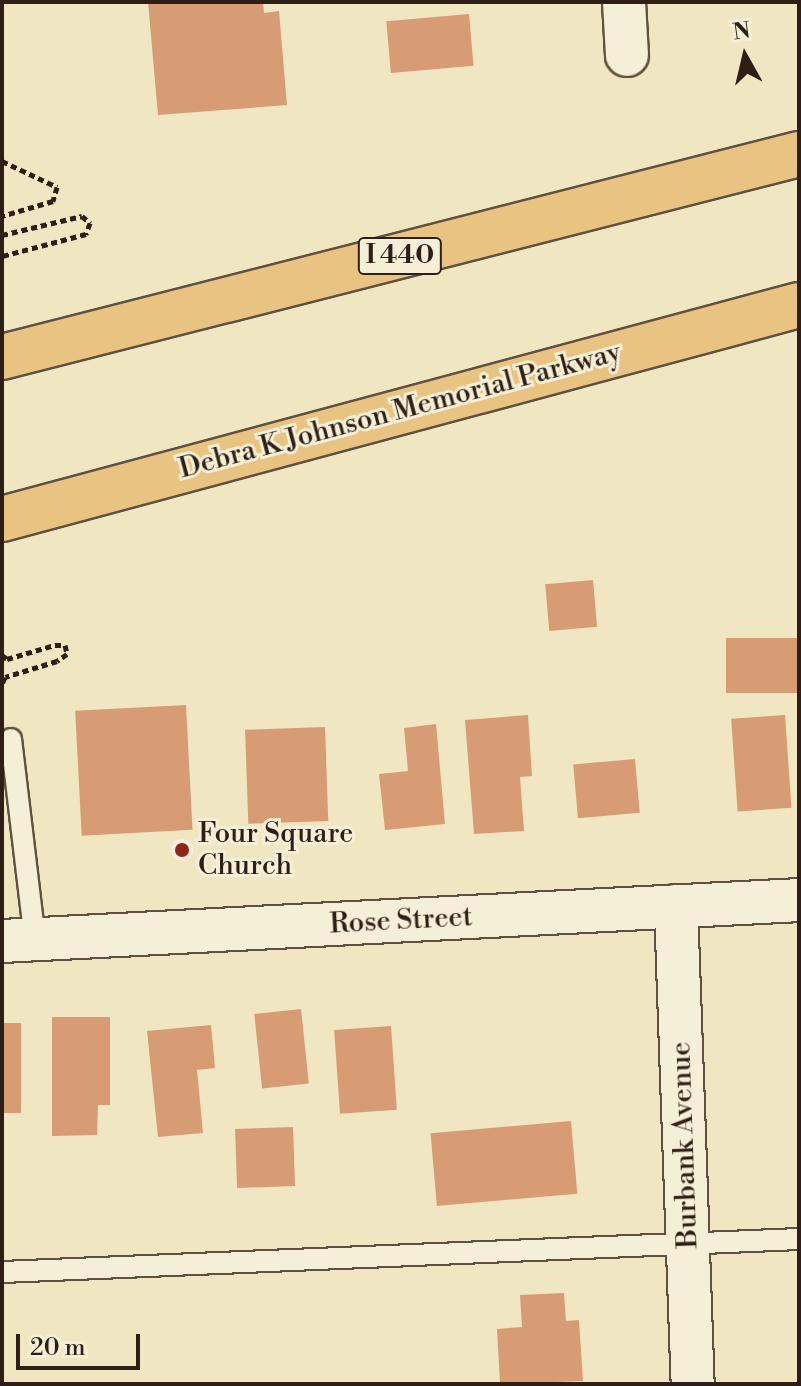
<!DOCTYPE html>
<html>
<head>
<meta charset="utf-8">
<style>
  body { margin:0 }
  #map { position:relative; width:801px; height:1386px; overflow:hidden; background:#f1e6c2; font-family:"Libre Bodoni",serif }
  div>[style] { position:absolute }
  .building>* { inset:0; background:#d89c75; transform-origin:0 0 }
  .path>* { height:5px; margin-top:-2.5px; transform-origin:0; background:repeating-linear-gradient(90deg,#2e1e16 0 6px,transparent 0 10px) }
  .roads { filter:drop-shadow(2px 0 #5f5041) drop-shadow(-2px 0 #5f5041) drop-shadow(0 2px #5f5041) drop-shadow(0 -2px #5f5041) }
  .lane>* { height:20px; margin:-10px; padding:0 10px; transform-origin:10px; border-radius:10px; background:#f6efd7 }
  .street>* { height:42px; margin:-21px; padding:0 21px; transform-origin:21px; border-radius:21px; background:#f6efd7 }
  .highway>* { height:44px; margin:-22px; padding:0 22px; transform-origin:22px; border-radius:22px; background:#e8c381 }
  .dots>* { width:22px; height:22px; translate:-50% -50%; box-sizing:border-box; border:4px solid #f6efd7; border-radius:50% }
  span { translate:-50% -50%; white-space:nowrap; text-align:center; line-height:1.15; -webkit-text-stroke:6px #f6efd7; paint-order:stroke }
  .shield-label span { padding:2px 6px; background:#f6efd7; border:2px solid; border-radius:6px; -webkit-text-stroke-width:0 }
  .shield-label { font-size:26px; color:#2e1e16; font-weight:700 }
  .street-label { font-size:28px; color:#2e1e16 }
  .poi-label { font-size:28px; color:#2e1e16 }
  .left { translate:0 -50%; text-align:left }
  .frame { position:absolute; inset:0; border:4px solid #2e1e16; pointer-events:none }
  .north { position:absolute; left:705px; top:16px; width:80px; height:80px; -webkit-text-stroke:6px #f6efd7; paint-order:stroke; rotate:352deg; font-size:22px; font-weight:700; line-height:32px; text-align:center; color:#2e1e16 }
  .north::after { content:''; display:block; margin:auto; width:28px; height:36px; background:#2e1e16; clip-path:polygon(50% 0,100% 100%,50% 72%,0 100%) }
  .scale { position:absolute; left:16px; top:1334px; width:124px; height:36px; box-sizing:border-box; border:4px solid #2e1e16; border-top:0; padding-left:10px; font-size:24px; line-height:28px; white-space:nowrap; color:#2e1e16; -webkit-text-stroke:6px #f6efd7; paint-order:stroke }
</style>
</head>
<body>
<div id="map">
  <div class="building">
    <i style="clip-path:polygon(148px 2px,263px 2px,264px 13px,279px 11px,287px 105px,158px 115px)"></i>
    <i style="left:469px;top:14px;width:52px;height:83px;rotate:85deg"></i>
    <i style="left:593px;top:580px;width:47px;height:48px;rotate:85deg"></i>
    <i style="left:799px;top:638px;width:55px;height:73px;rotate:90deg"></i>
    <i style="left:186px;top:705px;width:125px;height:111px;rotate:87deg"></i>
    <i style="clip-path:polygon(528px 715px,532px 776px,520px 777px,524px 831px,474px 834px,465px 720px)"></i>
    <i style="left:785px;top:715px;width:93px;height:54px;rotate:86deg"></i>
    <i style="clip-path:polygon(436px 724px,445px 824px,385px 830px,379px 774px,408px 771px,404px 728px)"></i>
    <i style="left:325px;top:727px;width:94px;height:80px;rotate:88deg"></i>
    <i style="left:635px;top:759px;width:54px;height:62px;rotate:85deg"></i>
    <i style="left:301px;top:1009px;width:75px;height:47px;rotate:84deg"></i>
    <i style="clip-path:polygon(52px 1017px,110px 1017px,110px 1105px,98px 1105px,97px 1135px,52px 1136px)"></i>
    <i style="left:2px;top:1023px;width:19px;height:90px"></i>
    <i style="clip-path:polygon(211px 1025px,215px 1068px,197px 1070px,203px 1133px,158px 1137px,147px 1031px)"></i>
    <i style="left:391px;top:1026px;width:84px;height:57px;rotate:86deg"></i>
    <i style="left:571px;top:1121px;width:73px;height:141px;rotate:85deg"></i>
    <i style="left:293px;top:1127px;width:59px;height:58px;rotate:88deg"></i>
    <i style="clip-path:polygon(564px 1293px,566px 1321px,579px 1320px,583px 1381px,500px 1384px,497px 1329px,522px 1327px,520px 1295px)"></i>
  </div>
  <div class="path">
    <i style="left:2px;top:161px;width:61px;rotate:25.3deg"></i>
    <i style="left:57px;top:187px;width:15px;rotate:106deg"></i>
    <i style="left:53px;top:201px;width:53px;rotate:163.6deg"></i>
    <i style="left:2px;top:235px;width:82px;rotate:-13.4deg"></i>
    <i style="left:82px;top:216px;width:11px;rotate:41deg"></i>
    <i style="left:90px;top:223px;width:12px;rotate:110deg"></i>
    <i style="left:86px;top:234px;width:87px;rotate:165.3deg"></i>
    <i style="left:2px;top:655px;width:6px;rotate:39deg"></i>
    <i style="left:7px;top:659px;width:50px;rotate:-16.3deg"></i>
    <i style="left:55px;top:645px;width:10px"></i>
    <i style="left:65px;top:645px;width:9px;rotate:77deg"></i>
    <i style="left:67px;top:654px;width:12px;rotate:145deg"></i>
    <i style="left:57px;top:661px;width:54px;rotate:162.9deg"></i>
    <i style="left:5px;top:677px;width:8px;rotate:113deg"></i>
  </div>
  <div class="roads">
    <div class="lane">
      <i style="left:11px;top:739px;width:201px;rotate:83.2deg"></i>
      <i style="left:2px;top:1272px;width:798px;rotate:-2.37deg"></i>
    </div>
    <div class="street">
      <i style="left:624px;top:2px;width:53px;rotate:86.8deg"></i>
      <i style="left:676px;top:906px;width:478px;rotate:88deg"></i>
      <i style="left:2px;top:941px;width:798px;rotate:-2.94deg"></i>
    </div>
    <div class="highway">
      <i style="left:2px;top:357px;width:822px;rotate:-14.29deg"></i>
      <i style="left:2px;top:519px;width:825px;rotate:-15.03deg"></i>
    </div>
  </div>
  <div class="dots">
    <i style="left:182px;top:850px;background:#8f2418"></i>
  </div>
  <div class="shield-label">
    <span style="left:400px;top:256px">I 440</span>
  </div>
  <div class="street-label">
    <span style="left:400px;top:411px;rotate:-15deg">Debra K Johnson Memorial Parkway</span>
    <span style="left:401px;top:921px;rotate:-3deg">Rose Street</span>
    <span style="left:685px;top:1145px;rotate:-92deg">Burbank Avenue</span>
  </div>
  <div class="poi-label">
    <span class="left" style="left:198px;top:850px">Four Square<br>Church</span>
  </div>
  <div class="frame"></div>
  <div class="north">N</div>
  <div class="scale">20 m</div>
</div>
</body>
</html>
